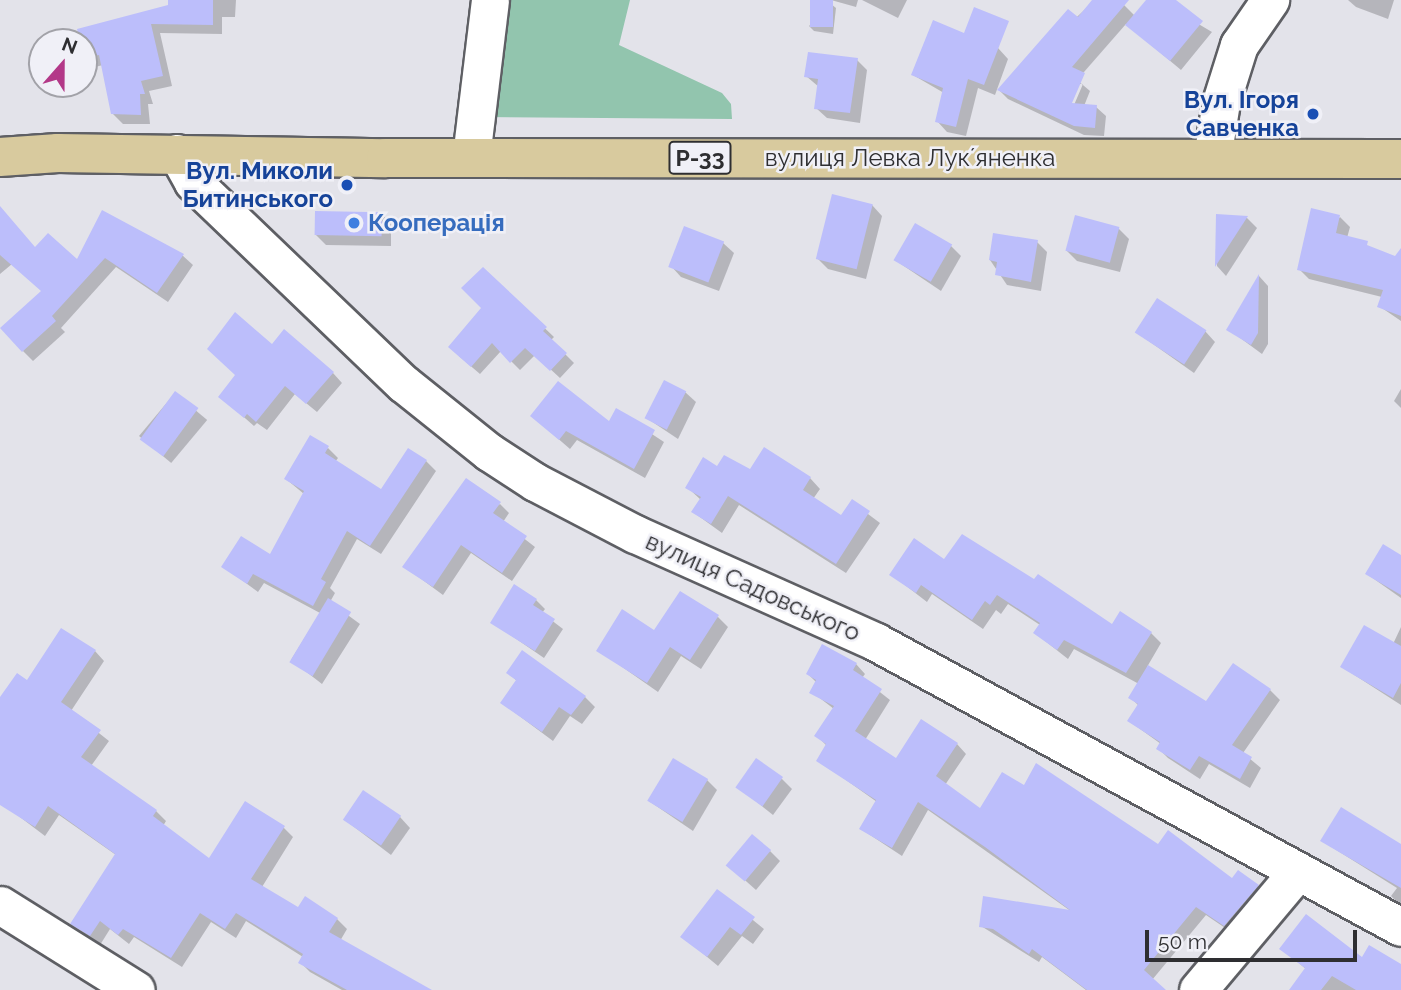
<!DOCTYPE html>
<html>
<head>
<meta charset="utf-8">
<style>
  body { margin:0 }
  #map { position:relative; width:1401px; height:990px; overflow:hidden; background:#e3e3ea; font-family:Raleway,sans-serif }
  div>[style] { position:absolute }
  .green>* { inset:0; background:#92c5ae }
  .shadow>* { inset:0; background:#0003; transform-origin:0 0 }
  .building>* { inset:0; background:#bcbefb; transform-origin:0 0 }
  .roads { filter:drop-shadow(2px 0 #5e5f64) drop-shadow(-2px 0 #5e5f64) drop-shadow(0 2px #5e5f64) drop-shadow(0 -2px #5e5f64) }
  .minor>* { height:37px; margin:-18.5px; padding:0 18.5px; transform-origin:18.5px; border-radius:18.5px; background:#fff }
  .major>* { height:38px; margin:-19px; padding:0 19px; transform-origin:19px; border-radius:19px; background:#d8ca9e }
  .dots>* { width:19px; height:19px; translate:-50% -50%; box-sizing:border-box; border:4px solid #f0f0f7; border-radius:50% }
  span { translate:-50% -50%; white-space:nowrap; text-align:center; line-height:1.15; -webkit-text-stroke:5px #f0f0f7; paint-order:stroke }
  .shield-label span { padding:2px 5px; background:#f0f0f7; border:2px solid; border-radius:5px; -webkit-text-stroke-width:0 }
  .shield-label { font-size:23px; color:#2e2e31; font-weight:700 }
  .transit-label { font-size:24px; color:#164399; font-weight:700 }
  .right { translate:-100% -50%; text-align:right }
  .street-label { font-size:24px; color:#2e2e31 }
  .shop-label { font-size:24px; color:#366cbe; font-weight:700 }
  .left { translate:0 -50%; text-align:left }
  .north { position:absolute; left:28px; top:28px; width:70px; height:70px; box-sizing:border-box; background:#f0f0f7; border:2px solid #a2a2a8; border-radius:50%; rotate:21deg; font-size:19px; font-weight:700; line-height:28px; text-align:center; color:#2e2e31 }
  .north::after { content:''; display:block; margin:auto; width:24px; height:32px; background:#b33888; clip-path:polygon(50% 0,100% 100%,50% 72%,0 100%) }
  .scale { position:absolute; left:1145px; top:930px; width:212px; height:32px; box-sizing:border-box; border:4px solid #2e2e31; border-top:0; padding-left:9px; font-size:21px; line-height:24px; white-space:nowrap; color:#2e2e31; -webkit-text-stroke:5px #f0f0f7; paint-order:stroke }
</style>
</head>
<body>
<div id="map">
  <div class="green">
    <i style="clip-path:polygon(497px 0,630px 0,619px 45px,722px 93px,731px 104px,732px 119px,483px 117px)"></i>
  </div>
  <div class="shadow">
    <i style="clip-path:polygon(170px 0,236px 0,235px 17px,222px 17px,222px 34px,160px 33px,172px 86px,149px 91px,153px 104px,148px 104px,150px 124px,123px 124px,113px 114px,103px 65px,95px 67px,85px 58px,82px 42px,170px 6px)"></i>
    <i style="clip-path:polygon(831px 0,858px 0,856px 7px)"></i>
    <i style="clip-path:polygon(862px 0,907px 0,898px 18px)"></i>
    <i style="clip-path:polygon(evenodd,1095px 0,1119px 0,1135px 16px,1148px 0,1158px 0,1212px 32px,1181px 70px,1126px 24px,1077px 80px,1090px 91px,1084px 106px,1096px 107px,1106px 116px,1104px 136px,1084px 135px,1008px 99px,999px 90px,1095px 0,1079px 84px,1083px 84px,1071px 112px,1067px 111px,1079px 84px)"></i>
    <i style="clip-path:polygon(1348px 0,1394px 0,1388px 19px,1356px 7px)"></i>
    <i style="clip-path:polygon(831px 4px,836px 8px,833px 34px,814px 31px,809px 26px)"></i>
    <i style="clip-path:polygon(998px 48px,1008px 59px,995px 95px,978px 88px,966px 136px,947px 132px,937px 121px,944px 93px,913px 75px)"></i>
    <i style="clip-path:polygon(857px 60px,867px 70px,860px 123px,827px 118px,816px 108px,819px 87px,806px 76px)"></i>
    <i style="clip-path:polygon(872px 205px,882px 216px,866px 279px,828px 269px,817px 258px)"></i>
    <i style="clip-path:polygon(103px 213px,182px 255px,193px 265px,168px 302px,116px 267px,61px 328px,65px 332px,33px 361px,23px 351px,43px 292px,12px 264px,0 274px,0 223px,36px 249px,77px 262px)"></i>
    <i style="clip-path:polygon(381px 213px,391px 224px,391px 246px,326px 245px,316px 235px)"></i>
    <i style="clip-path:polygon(1218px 216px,1247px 218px,1257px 228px,1226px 276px,1217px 266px)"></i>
    <i style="clip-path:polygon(1340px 217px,1350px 227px,1347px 238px,1401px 260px,1401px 321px,1379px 306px,1382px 297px,1309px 279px,1299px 269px)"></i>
    <i style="clip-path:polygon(1118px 228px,1129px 239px,1120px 272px,1077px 261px,1067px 251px)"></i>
    <i style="clip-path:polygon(1037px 242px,1047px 252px,1041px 291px,1007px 285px,990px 260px)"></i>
    <i style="clip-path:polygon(723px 243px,734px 253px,719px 291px,681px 277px,671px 266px)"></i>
    <i style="clip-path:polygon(950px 245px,961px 256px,941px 291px,895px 260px)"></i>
    <i style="clip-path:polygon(483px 269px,554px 337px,551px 340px,574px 363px,560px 378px,535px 355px,520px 370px,501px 351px,480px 374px,459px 356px,484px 308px)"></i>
    <i style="clip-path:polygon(1259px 276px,1268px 286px,1268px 344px,1262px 354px,1228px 329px)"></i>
    <i style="clip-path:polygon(1205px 331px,1215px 342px,1194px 373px,1136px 332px)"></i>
    <i style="clip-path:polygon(272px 346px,333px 373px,342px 383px,317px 412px,295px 394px,267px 430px,257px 423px,254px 426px,221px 397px)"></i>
    <i style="clip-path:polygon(1401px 389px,1401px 408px,1394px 401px)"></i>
    <i style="clip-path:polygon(685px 392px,696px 402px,678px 439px,648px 419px)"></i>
    <i style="left:175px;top:393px;width:42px;height:56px;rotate:40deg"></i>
    <i style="clip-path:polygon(617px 411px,664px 442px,645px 478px,577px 440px,570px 449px,532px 416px,610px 423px)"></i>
    <i style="clip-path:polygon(328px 448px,338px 458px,335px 462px,381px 491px,426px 461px,436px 471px,381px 554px,357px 539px,330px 588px,335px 593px,330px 602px,360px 624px,322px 684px,291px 660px,320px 613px,264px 583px,258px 592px,224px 567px,271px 557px,304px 494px,286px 479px)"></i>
    <i style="clip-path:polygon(718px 468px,810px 478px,820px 489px,813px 499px,841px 518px,852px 502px,880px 523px,846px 573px,739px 505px,722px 533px,693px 512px,701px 500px,687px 487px)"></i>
    <i style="clip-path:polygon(500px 504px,509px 513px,503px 522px,535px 547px,512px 581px,471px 553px,443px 595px,405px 567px)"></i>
    <i style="clip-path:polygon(1401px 557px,1401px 598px,1367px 574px)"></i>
    <i style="clip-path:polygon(945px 562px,1112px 627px,1151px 633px,1161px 643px,1147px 667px,1206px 704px,1270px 690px,1280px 700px,1243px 753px,1261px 768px,1250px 788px,1209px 764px,1200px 779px,1168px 758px,1158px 748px,1161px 744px,1129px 721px,1139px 706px,1130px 697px,1139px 684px,1074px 649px,1068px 659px,1035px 633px,1040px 625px,1008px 604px,1001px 614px,996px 610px,983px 629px,932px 594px,927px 602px,892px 575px)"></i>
    <i style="clip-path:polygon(515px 587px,536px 600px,545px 609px,542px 613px,563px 629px,544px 658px,493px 623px)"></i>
    <i style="clip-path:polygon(718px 617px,728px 627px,701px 669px,681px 656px,658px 692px,598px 650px)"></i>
    <i style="clip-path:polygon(1401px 627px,1401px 705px,1342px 667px,1393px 644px)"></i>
    <i style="clip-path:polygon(95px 651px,104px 661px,71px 711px,109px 741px,91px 766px,156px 811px,166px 821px,163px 826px,210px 861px,283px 827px,293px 837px,262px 887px,299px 910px,337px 919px,347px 929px,340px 941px,424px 990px,342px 990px,310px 972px,300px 962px,303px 957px,246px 921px,236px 938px,211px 922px,182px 967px,134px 937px,129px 944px,110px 929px,100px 945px,72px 923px,116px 855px,59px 815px,45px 836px,12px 811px,0 769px,0 700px,27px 682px)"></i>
    <i style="clip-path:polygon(856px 664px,865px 674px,862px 678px,890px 700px,865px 740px,897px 760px,957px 744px,966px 754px,945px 785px,980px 810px,1024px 788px,1233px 880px,1258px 886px,1267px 895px,1234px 934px,1206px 915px,1152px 980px,1163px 990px,1086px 990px,1042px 957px,1039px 962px,981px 926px,1072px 912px,928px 810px,902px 856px,861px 829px,877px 802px,818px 760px,827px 746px,817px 736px,834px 709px,812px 692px,817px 683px,808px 674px)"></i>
    <i style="clip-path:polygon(508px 673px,585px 697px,595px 707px,582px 724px,570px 716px,553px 741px,502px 703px,517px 681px)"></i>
    <i style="clip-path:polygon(782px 779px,792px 789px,773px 815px,737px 786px)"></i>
    <i style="clip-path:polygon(707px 780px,717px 790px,693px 831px,649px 801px)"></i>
    <i style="clip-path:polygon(400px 817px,410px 828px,391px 855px,345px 820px)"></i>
    <i style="clip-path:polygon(1322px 841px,1401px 846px,1401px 906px,1391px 896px,1397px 888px)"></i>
    <i style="clip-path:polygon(770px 851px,780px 861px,756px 890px,729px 866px)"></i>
    <i style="clip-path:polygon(717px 891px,764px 929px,753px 944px,742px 936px,718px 966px,683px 937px)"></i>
    <i style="clip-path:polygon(1282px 949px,1401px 966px,1401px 990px,1291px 990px,1307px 970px)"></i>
  </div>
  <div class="building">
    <i style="clip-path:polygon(168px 0,213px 0,213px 25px,151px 24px,163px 76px,141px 81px,145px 94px,140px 94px,141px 115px,111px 114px,99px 55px,84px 58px,84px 42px,80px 42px,77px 29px,168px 5px)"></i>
    <i style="left:810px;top:0;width:23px;height:27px"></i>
    <i style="clip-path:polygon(1092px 0,1129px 0,1072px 67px,1085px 73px,1072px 103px,1097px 105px,1095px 128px,1074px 126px,997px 90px,1068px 9px,1078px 17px)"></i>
    <i style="clip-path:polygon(1146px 0,1176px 0,1203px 21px,1170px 61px,1125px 25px)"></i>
    <i style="clip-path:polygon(974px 7px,1009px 21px,984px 85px,968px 79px,956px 127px,935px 122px,943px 88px,911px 75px,933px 20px,964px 33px)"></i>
    <i style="clip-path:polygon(808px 52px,858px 58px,850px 113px,814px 109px,818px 79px,804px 77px)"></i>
    <i style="left:832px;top:194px;width:42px;height:67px;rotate:14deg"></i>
    <i style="clip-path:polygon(0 206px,35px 247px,48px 233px,77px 259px,102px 210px,184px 254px,157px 293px,105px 258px,52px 316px,56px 321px,22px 352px,0 328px,41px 291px,0 255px)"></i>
    <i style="clip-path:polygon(1311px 208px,1340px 215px,1336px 233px,1368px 241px,1367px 245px,1395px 256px,1401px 248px,1401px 316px,1377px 307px,1383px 290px,1297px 270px)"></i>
    <i style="left:315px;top:211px;width:67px;height:24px;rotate:1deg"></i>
    <i style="clip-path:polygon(1216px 214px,1248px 216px,1215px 267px)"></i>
    <i style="left:1075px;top:215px;width:46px;height:37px;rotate:15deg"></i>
    <i style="left:915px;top:223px;width:43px;height:43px;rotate:30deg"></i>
    <i style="left:684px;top:226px;width:43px;height:44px;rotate:21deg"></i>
    <i style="clip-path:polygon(993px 233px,1038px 240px,1031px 282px,995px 275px,997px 262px,989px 260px)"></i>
    <i style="clip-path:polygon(483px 267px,547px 327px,543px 331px,567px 353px,550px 371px,525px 348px,510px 363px,492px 343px,471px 367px,448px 347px,481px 308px,461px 288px)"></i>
    <i style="clip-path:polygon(1259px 274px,1258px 333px,1251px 345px,1226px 330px)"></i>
    <i style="left:1157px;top:298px;width:59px;height:41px;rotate:33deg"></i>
    <i style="clip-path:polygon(235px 312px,272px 344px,284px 329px,334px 372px,306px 404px,285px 386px,256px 422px,247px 414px,244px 418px,218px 397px,235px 375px,207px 349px)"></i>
    <i style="left:664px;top:380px;width:25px;height:43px;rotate:27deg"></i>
    <i style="clip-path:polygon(558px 381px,609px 421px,616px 408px,655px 430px,634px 469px,566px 431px,559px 440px,530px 416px)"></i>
    <i style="left:175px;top:391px;width:29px;height:60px;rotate:36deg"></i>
    <i style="clip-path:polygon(310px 435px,329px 446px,325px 453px,381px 489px,408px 448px,427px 460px,370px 546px,347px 531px,321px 579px,326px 582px,313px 606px,253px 574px,247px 584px,221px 567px,241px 536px,270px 554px,304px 491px,284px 479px)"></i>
    <i style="clip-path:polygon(764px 447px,811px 477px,803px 490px,841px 515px,852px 499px,870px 511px,836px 564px,728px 496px,711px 524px,691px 512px,701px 497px,685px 488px,703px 457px,717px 466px,724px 455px,750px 469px)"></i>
    <i style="clip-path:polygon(466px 478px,501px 502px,493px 513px,527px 536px,502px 573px,461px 545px,433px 587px,402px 567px)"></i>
    <i style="clip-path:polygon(962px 534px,1034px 579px,1038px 574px,1112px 624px,1120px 611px,1152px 632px,1126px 673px,1064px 640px,1057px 650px,1033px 633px,1040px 623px,997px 595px,990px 605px,985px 601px,972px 620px,921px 585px,916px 593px,889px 575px,914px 538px,944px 559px)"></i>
    <i style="clip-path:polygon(1383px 544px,1401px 555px,1401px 595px,1365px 574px)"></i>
    <i style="clip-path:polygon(514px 584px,537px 599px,533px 605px,555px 619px,535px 651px,490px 623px)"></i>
    <i style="clip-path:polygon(680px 591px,719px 615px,690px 660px,670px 647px,647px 683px,596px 651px,622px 609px,654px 630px)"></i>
    <i style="left:328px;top:598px;width:27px;height:75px;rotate:31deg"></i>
    <i style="clip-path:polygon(1364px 625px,1401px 646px,1401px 683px,1393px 698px,1340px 667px)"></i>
    <i style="clip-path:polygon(61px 628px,96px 650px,61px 702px,101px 730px,81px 757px,157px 810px,153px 816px,209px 858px,245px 801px,285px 826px,251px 879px,298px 907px,305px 896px,338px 918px,329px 932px,432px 990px,347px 990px,298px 963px,303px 954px,236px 913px,225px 929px,200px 913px,171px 958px,123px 929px,118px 935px,100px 921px,90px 936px,70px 924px,115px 854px,48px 806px,35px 827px,0 805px,0 697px,17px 673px,27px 680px)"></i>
    <i style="clip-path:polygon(822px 644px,857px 663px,853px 670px,882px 689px,855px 731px,896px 758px,921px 719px,958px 743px,936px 776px,980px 808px,1002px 772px,1024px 785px,1036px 763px,1158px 844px,1168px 830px,1232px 878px,1238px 870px,1259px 885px,1224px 926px,1196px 907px,1144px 970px,1166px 990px,1087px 990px,1032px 949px,1029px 954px,993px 929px,979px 927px,983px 896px,1070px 910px,985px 847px,918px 802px,892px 848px,859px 829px,876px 800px,816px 761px,826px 744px,814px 736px,834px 706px,809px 693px,816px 680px,806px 674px)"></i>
    <i style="clip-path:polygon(522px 650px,586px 696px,571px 715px,559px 707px,542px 732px,500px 703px,516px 680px,506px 673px)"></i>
    <i style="clip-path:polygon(1233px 663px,1271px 689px,1232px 745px,1252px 757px,1240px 779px,1199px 756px,1190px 770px,1156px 749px,1160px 742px,1127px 721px,1138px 704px,1128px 698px,1148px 665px,1206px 701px)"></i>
    <i style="left:673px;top:758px;width:41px;height:50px;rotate:31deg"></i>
    <i style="left:756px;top:758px;width:33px;height:36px;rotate:35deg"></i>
    <i style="left:363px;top:790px;width:46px;height:36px;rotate:34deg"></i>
    <i style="clip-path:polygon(1341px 807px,1401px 844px,1401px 888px,1320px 841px)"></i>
    <i style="left:752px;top:834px;width:25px;height:41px;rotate:40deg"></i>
    <i style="clip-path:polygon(717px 889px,755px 917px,741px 935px,730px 927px,707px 957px,680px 937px)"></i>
    <i style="clip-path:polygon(1306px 914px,1362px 957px,1369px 945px,1401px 964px,1401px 990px,1356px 990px,1332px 976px,1321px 990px,1289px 990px,1305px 968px,1279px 949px)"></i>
  </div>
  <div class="roads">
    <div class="minor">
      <i style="left:177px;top:153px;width:33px;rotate:61deg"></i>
      <i style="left:193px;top:182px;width:292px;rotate:43.8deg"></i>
      <i style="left:404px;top:384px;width:109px;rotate:38.7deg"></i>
      <i style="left:489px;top:452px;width:55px;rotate:33.1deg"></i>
      <i style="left:535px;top:482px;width:113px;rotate:27.5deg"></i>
      <i style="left:635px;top:534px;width:264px;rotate:24.1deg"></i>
      <i style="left:876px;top:642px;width:597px;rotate:28.5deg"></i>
      <i style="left:471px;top:157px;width:158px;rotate:-83.1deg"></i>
      <i style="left:1212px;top:158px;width:57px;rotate:-80.9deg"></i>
      <i style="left:1221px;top:102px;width:60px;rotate:-72.5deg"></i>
      <i style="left:1239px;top:45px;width:55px;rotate:-55.4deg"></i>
      <i style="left:0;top:905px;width:160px;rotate:32deg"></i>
      <i style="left:1198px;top:990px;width:155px;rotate:-50deg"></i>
    </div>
    <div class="major">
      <i style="left:0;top:157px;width:58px;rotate:-3.9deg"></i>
      <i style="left:58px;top:153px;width:328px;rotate:0.9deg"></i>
      <i style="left:386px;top:158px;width:1015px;rotate:0.06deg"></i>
    </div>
  </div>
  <div class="dots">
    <i style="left:1313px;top:114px;background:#1a4fb4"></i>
    <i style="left:347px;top:185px;background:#1a4fb4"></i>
    <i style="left:354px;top:223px;background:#3f7fe0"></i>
  </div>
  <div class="shield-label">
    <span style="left:700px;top:158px">Р-33</span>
  </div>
  <div class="transit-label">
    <span class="right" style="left:1299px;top:114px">Вул. Ігоря<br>Савченка</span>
    <span class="right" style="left:333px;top:185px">Вул. Миколи<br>Битинського</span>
  </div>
  <div class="street-label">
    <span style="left:910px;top:158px">вулиця Левка Лукʼяненка</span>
    <span style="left:753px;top:587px;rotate:24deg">вулиця Садовського</span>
  </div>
  <div class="shop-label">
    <span class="left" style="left:368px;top:223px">Кооперація</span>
  </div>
  <div class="north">N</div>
  <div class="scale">50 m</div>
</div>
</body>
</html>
